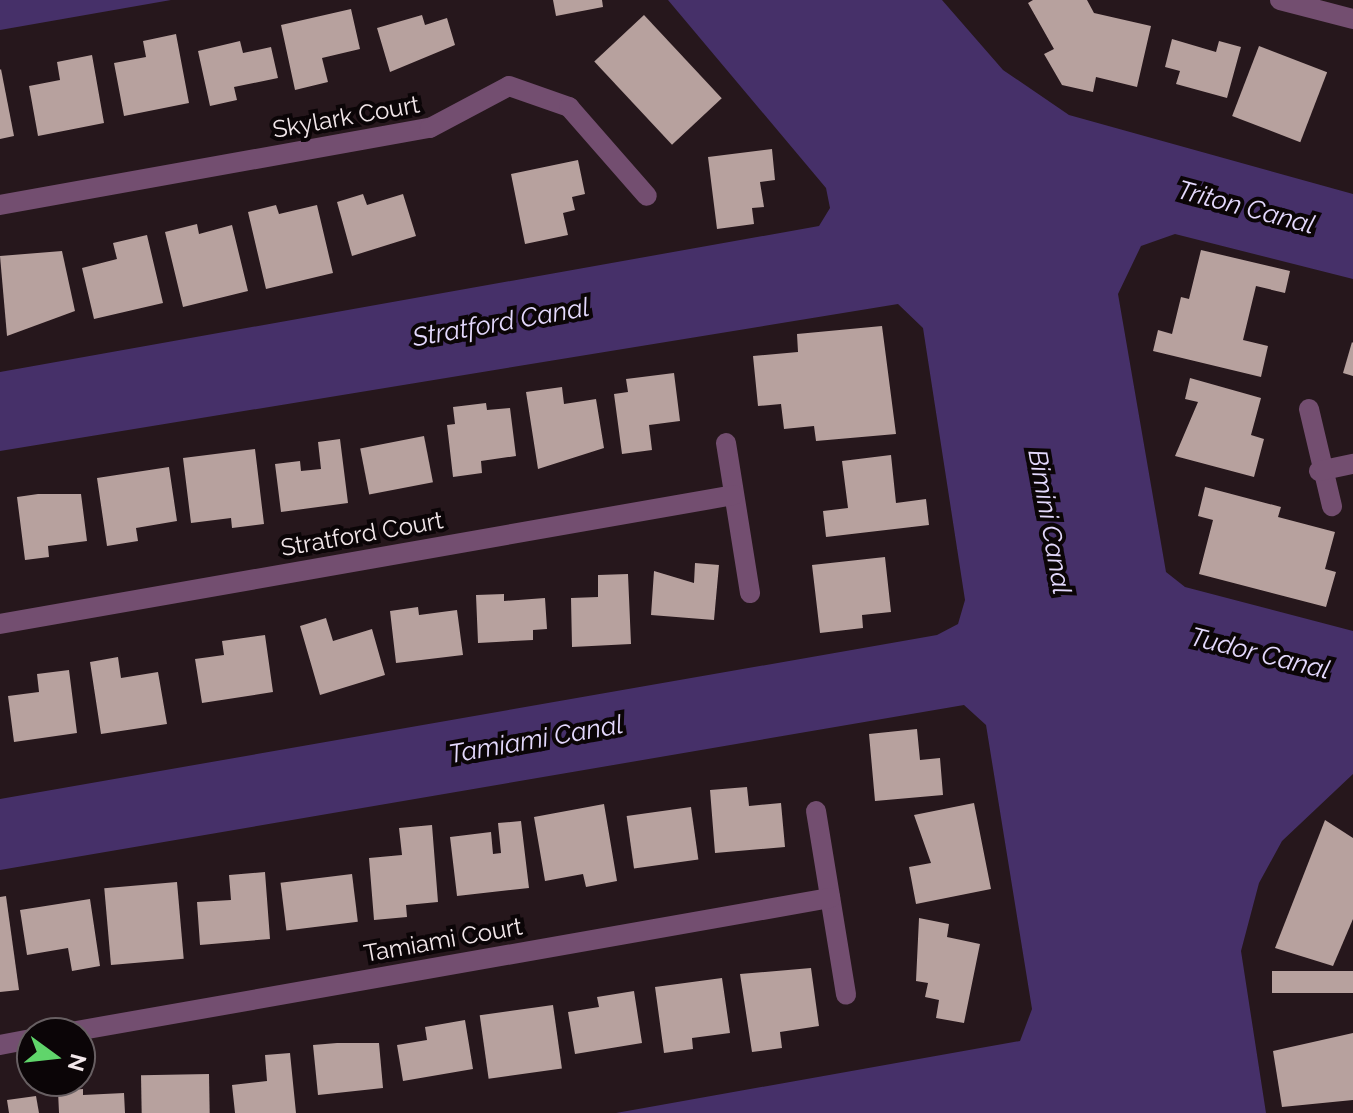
<!DOCTYPE html>
<html>
<head>
<meta charset="utf-8">
<style>
  body { margin:0 }
  #map { position:relative; width:1353px; height:1113px; overflow:hidden; background:#26171c; font-family:Raleway,sans-serif }
  div>[style] { position:absolute }
  .water>* { inset:0; background:#463069 }
  .building>* { inset:0; background:#b7a19e; transform-origin:0 0 }
  .street>* { height:20px; margin:-10px; padding:0 10px; transform-origin:10px; border-radius:10px; background:#734e70 }
  span { translate:-50% -50%; white-space:nowrap; text-align:center; line-height:1.15; -webkit-text-stroke:8px #0b0507; paint-order:stroke }
  .street-label { font-size:24px; color:#f2e7ea }
  .water-label { font-size:26px; color:#e4d9fd; font-style:italic }
  .north { position:absolute; left:16px; top:1017px; width:80px; height:80px; box-sizing:border-box; background:#0b0507; border:2px solid #675f62; border-radius:50%; rotate:105deg; font-size:22px; font-weight:700; line-height:32px; text-align:center; color:#f2e7ea }
  .north::after { content:''; display:block; margin:auto; width:28px; height:36px; background:#60d56b; clip-path:polygon(50% 0,100% 100%,50% 72%,0 100%) }
</style>
</head>
<body>
<div id="map">
  <div class="water">
    <i style="clip-path:polygon(0 0,171px 0,0 30px)"></i>
    <i style="clip-path:polygon(668px 0,942px 0,1003px 70px,1069px 115px,1353px 194px,1353px 279px,1175px 234px,1141px 246px,1118px 294px,1166px 572px,1185px 587px,1353px 631px,1353px 774px,1282px 841px,1259px 883px,1241px 951px,1266px 1113px,616px 1113px,1020px 1041px,1032px 1009px,986px 725px,964px 705px,0 870px,0 799px,937px 635px,958px 624px,965px 600px,923px 328px,898px 304px,0 451px,0 372px,819px 226px,830px 208px,826px 188px)"></i>
  </div>
  <div class="building">
    <i style="clip-path:polygon(553px 0,602px 0,603px 7px,556px 16px)"></i>
    <i style="clip-path:polygon(1033px 0,1087px 0,1094px 13px,1151px 26px,1137px 87px,1096px 77px,1093px 92px,1062px 85px,1044px 54px,1054px 49px,1028px 3px)"></i>
    <i style="clip-path:polygon(351px 9px,360px 49px,322px 58px,328px 82px,295px 90px,281px 25px)"></i>
    <i style="clip-path:polygon(422px 15px,425px 25px,447px 18px,455px 45px,390px 72px,377px 28px)"></i>
    <i style="left:644px;top:15px;width:114px;height:68px;rotate:47deg"></i>
    <i style="clip-path:polygon(176px 34px,189px 103px,124px 116px,114px 63px,146px 57px,143px 41px)"></i>
    <i style="clip-path:polygon(1172px 39px,1216px 52px,1219px 41px,1241px 47px,1227px 98px,1176px 84px,1180px 71px,1165px 67px)"></i>
    <i style="clip-path:polygon(240px 41px,243px 53px,271px 47px,278px 78px,234px 87px,237px 100px,210px 106px,198px 51px)"></i>
    <i style="left:1259px;top:46px;width:73px;height:75px;rotate:21deg"></i>
    <i style="clip-path:polygon(92px 55px,104px 123px,38px 136px,29px 86px,60px 80px,57px 62px)"></i>
    <i style="clip-path:polygon(1px 69px,14px 136px,0 139px,0 70px)"></i>
    <i style="clip-path:polygon(772px 149px,775px 180px,760px 182px,764px 207px,752px 208px,754px 224px,717px 229px,708px 157px)"></i>
    <i style="clip-path:polygon(578px 160px,585px 194px,572px 197px,575px 210px,563px 213px,568px 235px,525px 244px,511px 174px)"></i>
    <i style="clip-path:polygon(363px 194px,367px 205px,403px 194px,416px 236px,352px 256px,337px 202px)"></i>
    <i style="clip-path:polygon(276px 205px,279px 214px,317px 205px,333px 273px,266px 289px,248px 212px)"></i>
    <i style="clip-path:polygon(197px 224px,199px 234px,232px 225px,248px 291px,183px 307px,165px 232px)"></i>
    <i style="clip-path:polygon(147px 235px,163px 303px,94px 319px,82px 268px,117px 259px,113px 243px)"></i>
    <i style="clip-path:polygon(1201px 250px,1290px 271px,1285px 293px,1256px 286px,1243px 340px,1268px 346px,1261px 377px,1153px 351px,1158px 330px,1172px 334px,1181px 297px,1189px 299px)"></i>
    <i style="clip-path:polygon(62px 251px,75px 311px,7px 336px,0 256px)"></i>
    <i style="clip-path:polygon(882px 326px,896px 434px,816px 441px,814px 426px,784px 429px,781px 404px,758px 406px,753px 356px,798px 352px,797px 334px)"></i>
    <i style="clip-path:polygon(1352px 342px,1353px 343px,1353px 376px,1343px 373px)"></i>
    <i style="clip-path:polygon(674px 373px,680px 421px,649px 425px,652px 450px,622px 454px,614px 394px,628px 392px,626px 379px)"></i>
    <i style="clip-path:polygon(1190px 378px,1261px 398px,1251px 435px,1264px 439px,1254px 477px,1175px 456px,1198px 402px,1185px 399px)"></i>
    <i style="clip-path:polygon(562px 387px,564px 404px,596px 399px,604px 448px,538px 469px,526px 392px)"></i>
    <i style="clip-path:polygon(486px 403px,487px 410px,510px 408px,516px 456px,481px 461px,482px 473px,453px 477px,447px 425px,455px 424px,453px 407px)"></i>
    <i style="left:424px;top:436px;width:47px;height:65px;rotate:79deg"></i>
    <i style="clip-path:polygon(340px 439px,348px 503px,281px 512px,275px 464px,300px 461px,301px 471px,321px 469px,318px 442px)"></i>
    <i style="clip-path:polygon(255px 449px,264px 524px,232px 528px,231px 518px,191px 523px,183px 458px)"></i>
    <i style="clip-path:polygon(891px 455px,896px 503px,926px 499px,929px 525px,826px 537px,823px 511px,848px 508px,842px 461px)"></i>
    <i style="clip-path:polygon(169px 467px,177px 521px,136px 528px,138px 541px,107px 546px,97px 478px)"></i>
    <i style="clip-path:polygon(1205px 487px,1281px 507px,1278px 517px,1335px 532px,1325px 569px,1336px 572px,1326px 607px,1199px 574px,1213px 520px,1198px 516px)"></i>
    <i style="clip-path:polygon(38px 494px,81px 494px,87px 541px,48px 546px,49px 557px,25px 560px,17px 497px)"></i>
    <i style="clip-path:polygon(885px 557px,891px 612px,862px 615px,863px 628px,820px 633px,812px 565px)"></i>
    <i style="clip-path:polygon(695px 563px,719px 565px,714px 620px,651px 615px,654px 571px,694px 583px)"></i>
    <i style="clip-path:polygon(628px 574px,631px 644px,572px 647px,571px 598px,598px 597px,598px 575px)"></i>
    <i style="clip-path:polygon(504px 594px,504px 601px,545px 598px,547px 629px,533px 630px,533px 640px,478px 643px,476px 595px)"></i>
    <i style="clip-path:polygon(418px 607px,419px 615px,457px 610px,463px 655px,396px 663px,390px 611px)"></i>
    <i style="clip-path:polygon(326px 618px,333px 641px,372px 629px,385px 675px,320px 695px,300px 626px)"></i>
    <i style="clip-path:polygon(265px 635px,273px 692px,202px 703px,195px 659px,224px 655px,222px 641px)"></i>
    <i style="clip-path:polygon(118px 657px,121px 678px,158px 672px,167px 724px,101px 734px,90px 662px)"></i>
    <i style="clip-path:polygon(69px 670px,77px 733px,14px 742px,8px 696px,39px 692px,37px 674px)"></i>
    <i style="clip-path:polygon(917px 729px,920px 760px,940px 758px,943px 795px,875px 801px,869px 734px)"></i>
    <i style="clip-path:polygon(747px 787px,749px 806px,781px 803px,785px 847px,715px 853px,710px 790px)"></i>
    <i style="clip-path:polygon(974px 803px,991px 889px,916px 904px,909px 867px,931px 863px,914px 815px)"></i>
    <i style="clip-path:polygon(604px 804px,617px 881px,586px 887px,583px 874px,545px 881px,534px 817px)"></i>
    <i style="left:691px;top:807px;width:53px;height:65px;rotate:82deg"></i>
    <i style="clip-path:polygon(1325px 820px,1353px 838px,1353px 919px,1333px 966px,1275px 948px)"></i>
    <i style="clip-path:polygon(521px 821px,529px 888px,457px 896px,450px 837px,491px 832px,493px 854px,501px 853px,498px 823px)"></i>
    <i style="clip-path:polygon(432px 825px,438px 902px,406px 905px,407px 917px,374px 920px,369px 858px,402px 855px,399px 828px)"></i>
    <i style="clip-path:polygon(265px 872px,270px 939px,200px 945px,197px 902px,231px 900px,229px 875px)"></i>
    <i style="left:352px;top:874px;width:48px;height:72px;rotate:83deg"></i>
    <i style="left:177px;top:882px;width:77px;height:73px;rotate:85deg"></i>
    <i style="clip-path:polygon(6px 896px,19px 990px,0 992px,0 897px)"></i>
    <i style="clip-path:polygon(90px 899px,100px 966px,72px 971px,68px 948px,27px 955px,20px 910px)"></i>
    <i style="clip-path:polygon(919px 918px,949px 924px,947px 937px,980px 944px,964px 1023px,936px 1018px,939px 1000px,925px 997px,928px 983px,916px 981px)"></i>
    <i style="clip-path:polygon(811px 968px,819px 1026px,780px 1032px,782px 1048px,752px 1052px,740px 974px)"></i>
    <i style="left:1353px;top:971px;width:22px;height:81px;rotate:90deg"></i>
    <i style="clip-path:polygon(722px 978px,730px 1033px,692px 1038px,693px 1049px,664px 1053px,655px 987px)"></i>
    <i style="clip-path:polygon(634px 991px,642px 1043px,575px 1054px,568px 1012px,599px 1007px,597px 997px)"></i>
    <i style="left:553px;top:1005px;width:64px;height:74px;rotate:82deg"></i>
    <i style="clip-path:polygon(465px 1020px,473px 1069px,403px 1081px,397px 1045px,427px 1040px,425px 1027px)"></i>
    <i style="clip-path:polygon(1353px 1033px,1353px 1100px,1282px 1107px,1273px 1051px)"></i>
    <i style="clip-path:polygon(337px 1043px,379px 1043px,383px 1088px,318px 1095px,313px 1045px)"></i>
    <i style="clip-path:polygon(290px 1053px,296px 1113px,235px 1113px,232px 1085px,267px 1081px,265px 1055px)"></i>
    <i style="left:209px;top:1074px;width:39px;height:68px;rotate:89deg"></i>
    <i style="clip-path:polygon(83px 1089px,83px 1095px,124px 1093px,125px 1113px,59px 1113px,58px 1091px)"></i>
    <i style="clip-path:polygon(36px 1096px,39px 1113px,9px 1113px,7px 1100px)"></i>
  </div>
  <div class="street">
    <i style="left:1280px;top:0;width:75px;rotate:14.6deg"></i>
    <i style="left:0;top:205px;width:437px;rotate:-10.2deg"></i>
    <i style="left:430px;top:128px;width:89px;rotate:-28deg"></i>
    <i style="left:509px;top:86px;width:64px;rotate:19.3deg"></i>
    <i style="left:569px;top:107px;width:118px;rotate:48.8deg"></i>
    <i style="left:1309px;top:409px;width:100px;rotate:76.7deg"></i>
    <i style="left:726px;top:443px;width:152px;rotate:80.9deg"></i>
    <i style="left:1319px;top:471px;width:35px;rotate:-12deg"></i>
    <i style="left:0;top:624px;width:745px;rotate:-9.97deg"></i>
    <i style="left:816px;top:811px;width:186px;rotate:80.7deg"></i>
    <i style="left:65px;top:1033px;width:777px;rotate:-10.01deg"></i>
    <i style="left:0;top:1045px;width:33px;rotate:-11deg"></i>
  </div>
  <div class="street-label">
    <span style="left:346px;top:117px;rotate:-10deg">Skylark Court</span>
    <span style="left:362px;top:534px;rotate:-10deg">Stratford Court</span>
    <span style="left:443px;top:940px;rotate:-10deg">Tamiami Court</span>
  </div>
  <div class="water-label">
    <span style="left:1246px;top:208px;rotate:15deg">Triton Canal</span>
    <span style="left:501px;top:323px;rotate:-10deg">Stratford Canal</span>
    <span style="left:1049px;top:522px;rotate:80deg">Bimini Canal</span>
    <span style="left:1260px;top:654px;rotate:14deg">Tudor Canal</span>
    <span style="left:536px;top:740px;rotate:-10deg">Tamiami Canal</span>
  </div>
  <div class="north">N</div>
</div>
</body>
</html>
